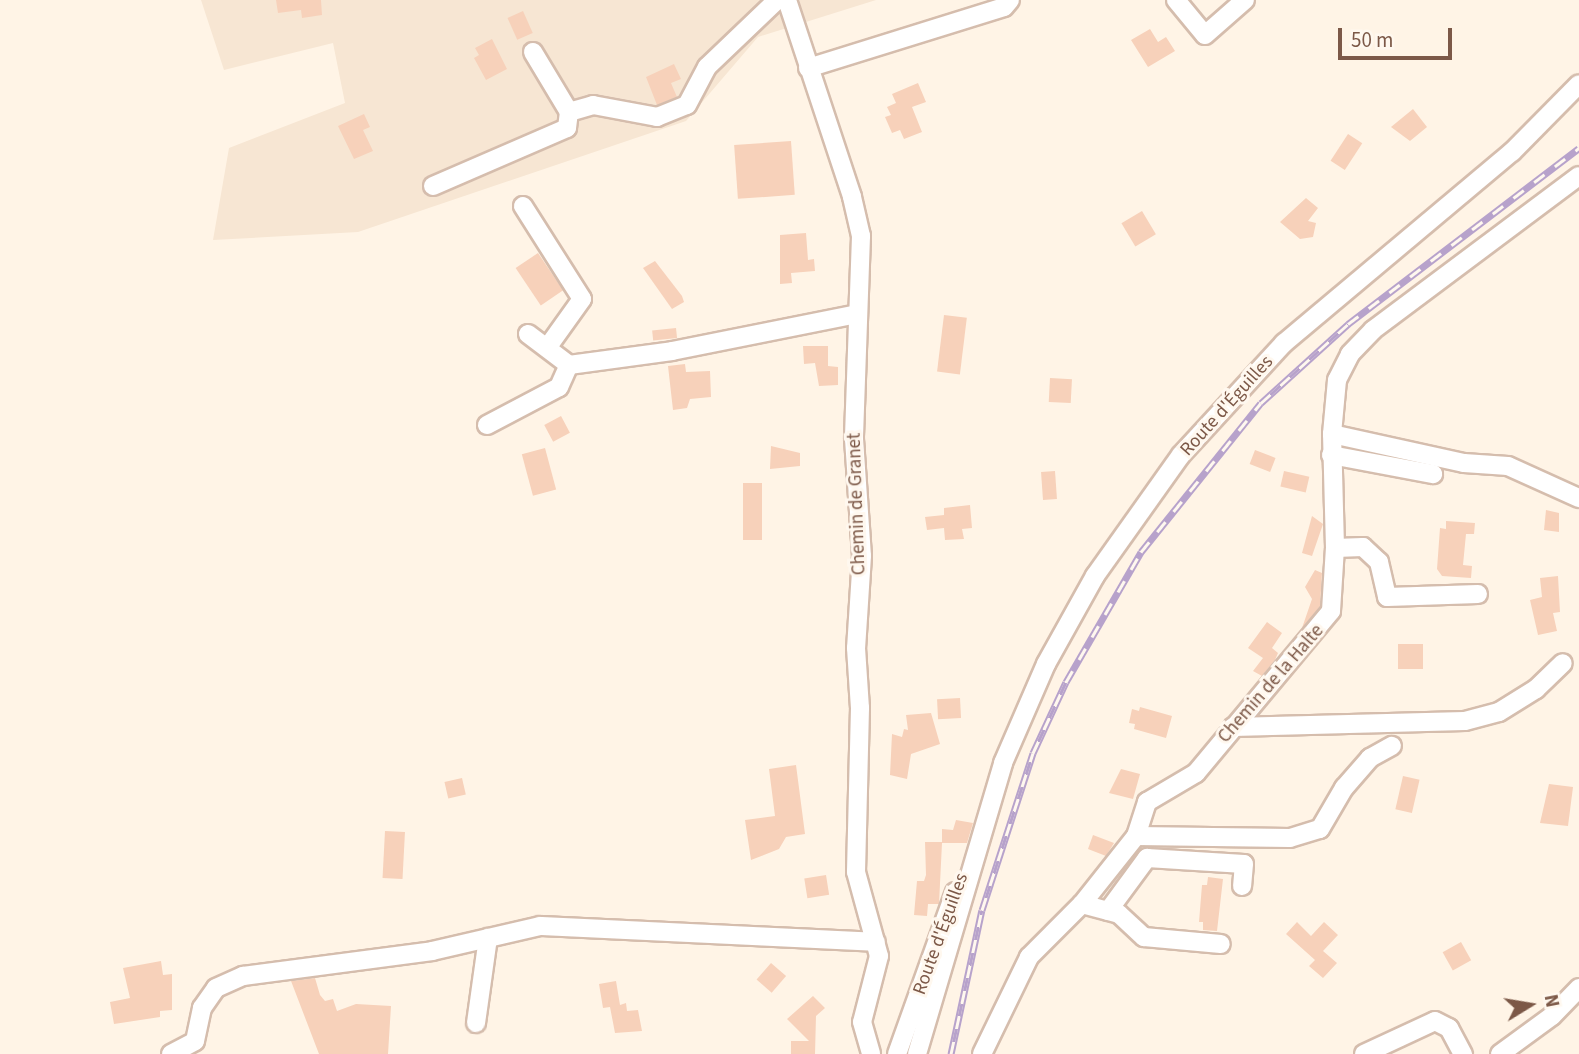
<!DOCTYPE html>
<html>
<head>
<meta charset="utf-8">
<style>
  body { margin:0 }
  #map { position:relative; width:1579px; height:1054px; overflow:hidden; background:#fff4e6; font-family:"Source Sans 3",sans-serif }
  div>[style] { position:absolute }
  .residential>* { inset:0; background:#f7e6d3 }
  .building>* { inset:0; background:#f7d1ba; transform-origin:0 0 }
  .roads { filter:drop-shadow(2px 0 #d5bdad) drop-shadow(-2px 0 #d5bdad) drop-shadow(0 2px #d5bdad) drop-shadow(0 -2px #d5bdad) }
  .minor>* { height:18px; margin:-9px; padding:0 9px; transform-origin:9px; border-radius:9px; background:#fff }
  .rail>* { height:7px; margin-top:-3.5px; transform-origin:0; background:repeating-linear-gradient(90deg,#fff8ef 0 13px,#b7a2cb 0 26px); box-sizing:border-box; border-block:2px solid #b7a2cb }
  span { translate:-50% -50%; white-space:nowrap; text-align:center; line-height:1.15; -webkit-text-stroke:6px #fff8ef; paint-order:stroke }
  .street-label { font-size:19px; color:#7c5847 }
  .north { position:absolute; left:1495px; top:970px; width:70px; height:70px; -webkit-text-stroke:5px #fff8ef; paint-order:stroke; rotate:79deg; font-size:19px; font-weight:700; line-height:28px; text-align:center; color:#7c5847 }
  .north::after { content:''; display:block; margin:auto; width:24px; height:32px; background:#7c5847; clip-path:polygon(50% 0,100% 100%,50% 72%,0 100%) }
  .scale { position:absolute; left:1338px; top:28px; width:114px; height:32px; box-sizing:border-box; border:4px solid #7c5847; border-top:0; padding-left:9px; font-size:21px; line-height:24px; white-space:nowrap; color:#7c5847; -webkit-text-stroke:5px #fff8ef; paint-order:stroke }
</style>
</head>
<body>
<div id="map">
  <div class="residential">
    <i style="clip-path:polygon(201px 0,876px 0,758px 37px,686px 121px,358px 232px,213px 240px,229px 148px,345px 103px,333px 43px,224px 70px)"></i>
  </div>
  <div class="building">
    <i style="clip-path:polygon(276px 0,321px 0,322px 15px,302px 18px,301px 10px,278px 13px)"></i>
    <i style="left:523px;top:11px;width:24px;height:17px;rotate:66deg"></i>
    <i style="clip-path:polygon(1150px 29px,1158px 42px,1166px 37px,1175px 51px,1148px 67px,1131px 40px)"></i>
    <i style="clip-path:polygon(492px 39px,507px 69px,486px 80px,474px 58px,479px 55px,475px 48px)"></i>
    <i style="clip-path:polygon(674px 64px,681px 79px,671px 83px,677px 97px,657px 105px,646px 77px)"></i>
    <i style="clip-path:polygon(918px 83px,926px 102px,912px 107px,922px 132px,904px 139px,900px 130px,892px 133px,885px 117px,891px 115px,887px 107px,896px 103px,892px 94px)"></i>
    <i style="clip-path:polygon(1413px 109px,1427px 127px,1410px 141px,1391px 127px)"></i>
    <i style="clip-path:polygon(364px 114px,370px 127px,363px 130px,373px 151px,354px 159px,338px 126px)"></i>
    <i style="left:1348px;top:134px;width:17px;height:32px;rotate:33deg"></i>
    <i style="left:791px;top:141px;width:54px;height:57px;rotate:86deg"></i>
    <i style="clip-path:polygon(1306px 198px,1318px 208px,1308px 221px,1316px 223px,1313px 237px,1300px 239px,1280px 222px)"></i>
    <i style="left:1142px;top:211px;width:27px;height:24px;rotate:59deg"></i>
    <i style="clip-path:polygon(806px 233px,808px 260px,814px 259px,815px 271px,791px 273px,792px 283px,780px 284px,780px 235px)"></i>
    <i style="left:538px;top:253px;width:45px;height:27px;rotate:56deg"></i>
    <i style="clip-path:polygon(655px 261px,682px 296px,684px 302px,672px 309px,643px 268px)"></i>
    <i style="left:944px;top:315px;width:23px;height:57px;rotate:7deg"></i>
    <i style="left:676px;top:328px;width:10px;height:24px;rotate:84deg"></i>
    <i style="clip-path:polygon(803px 346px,828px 346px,828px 366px,838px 367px,838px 385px,819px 386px,815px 363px,804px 364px)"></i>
    <i style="clip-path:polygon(685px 364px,686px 372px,710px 371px,711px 397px,690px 399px,687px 408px,673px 410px,668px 366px)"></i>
    <i style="left:1050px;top:378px;width:22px;height:24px;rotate:3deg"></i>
    <i style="left:561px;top:416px;width:19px;height:19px;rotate:62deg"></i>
    <i style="clip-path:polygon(771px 446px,800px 453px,800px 466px,770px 469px)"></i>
    <i style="left:545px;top:448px;width:43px;height:24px;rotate:75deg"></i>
    <i style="left:1255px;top:450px;width:22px;height:15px;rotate:21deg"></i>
    <i style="left:1055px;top:471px;width:28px;height:14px;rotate:86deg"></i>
    <i style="left:1284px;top:471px;width:26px;height:16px;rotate:13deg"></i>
    <i style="left:743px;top:483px;width:19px;height:57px"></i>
    <i style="clip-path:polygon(970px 505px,972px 528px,962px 529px,964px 539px,945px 540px,944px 528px,927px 530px,925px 517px,944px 515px,944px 508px)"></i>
    <i style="clip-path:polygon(1546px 510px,1559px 513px,1559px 532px,1544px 530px)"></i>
    <i style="clip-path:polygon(1312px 516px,1323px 524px,1312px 556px,1302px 553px)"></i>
    <i style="clip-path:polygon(1446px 521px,1475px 523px,1474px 534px,1466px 534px,1463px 565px,1472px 566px,1471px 578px,1442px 576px,1437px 569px,1440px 528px,1446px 529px)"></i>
    <i style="clip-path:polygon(1315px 570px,1322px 573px,1320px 607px,1302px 628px,1312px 599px,1305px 587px)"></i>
    <i style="clip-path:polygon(1558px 576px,1560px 612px,1553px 613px,1557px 631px,1538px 635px,1530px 600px,1542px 597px,1540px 578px)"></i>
    <i style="clip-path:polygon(1267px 622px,1282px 633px,1272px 648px,1278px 653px,1275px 660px,1262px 676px,1253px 671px,1263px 658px,1248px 648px)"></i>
    <i style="left:1398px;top:644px;width:25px;height:25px"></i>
    <i style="left:960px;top:698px;width:20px;height:23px;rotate:87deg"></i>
    <i style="clip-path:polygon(1140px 707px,1172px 716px,1166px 738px,1134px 729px,1135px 724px,1129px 723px,1132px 709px,1139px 711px)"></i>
    <i style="clip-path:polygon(931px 713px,940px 744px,911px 754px,907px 779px,890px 775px,892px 734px,902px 737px,904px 729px,908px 730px,906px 715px)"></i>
    <i style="clip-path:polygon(796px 765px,805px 834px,786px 837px,779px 849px,751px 860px,745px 820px,775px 816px,769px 769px)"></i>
    <i style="clip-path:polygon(1121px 769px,1140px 774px,1133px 799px,1109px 793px)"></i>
    <i style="left:1403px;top:776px;width:17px;height:34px;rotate:13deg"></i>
    <i style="left:462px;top:778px;width:17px;height:18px;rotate:77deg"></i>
    <i style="clip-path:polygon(1549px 784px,1573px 787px,1568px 826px,1540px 823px)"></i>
    <i style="clip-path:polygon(956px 820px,973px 823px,967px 843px,942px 843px,939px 904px,928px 904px,927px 916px,914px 915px,917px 881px,924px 881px,926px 875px,925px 842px,942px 842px,942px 829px,953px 830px)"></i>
    <i style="left:385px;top:831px;width:20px;height:47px;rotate:3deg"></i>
    <i style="clip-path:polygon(1093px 835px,1114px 843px,1106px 856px,1088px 849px)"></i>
    <i style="left:826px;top:875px;width:20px;height:22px;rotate:81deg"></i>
    <i style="clip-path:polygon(1208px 877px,1223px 879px,1217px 931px,1203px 930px,1203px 922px,1199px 922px,1202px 885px,1207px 885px)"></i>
    <i style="clip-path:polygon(1297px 922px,1311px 936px,1324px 922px,1338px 935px,1323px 951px,1337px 963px,1323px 978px,1309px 966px,1315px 960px,1286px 934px)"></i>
    <i style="left:1461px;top:942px;width:21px;height:21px;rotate:61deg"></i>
    <i style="clip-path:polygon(161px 961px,163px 975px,172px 974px,172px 1010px,160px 1011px,160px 1017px,114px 1024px,110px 1002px,130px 998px,123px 968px)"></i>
    <i style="left:771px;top:963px;width:20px;height:22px;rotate:41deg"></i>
    <i style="clip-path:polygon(315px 978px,320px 995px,325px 1001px,333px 999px,337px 1011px,356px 1004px,391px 1006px,388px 1054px,319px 1054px,291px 981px)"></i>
    <i style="clip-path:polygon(616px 981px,620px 1005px,626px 1003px,627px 1011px,638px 1010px,642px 1031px,615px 1033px,610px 1007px,603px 1008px,599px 984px)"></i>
    <i style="clip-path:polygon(813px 996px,825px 1008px,816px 1016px,815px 1054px,791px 1054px,791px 1041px,809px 1041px,787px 1019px)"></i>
  </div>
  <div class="roads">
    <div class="minor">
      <i style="left:787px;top:0;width:207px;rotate:71.7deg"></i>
      <i style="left:852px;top:197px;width:40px;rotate:77deg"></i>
      <i style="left:861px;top:236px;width:203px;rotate:92deg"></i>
      <i style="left:854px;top:439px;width:117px;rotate:86.1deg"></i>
      <i style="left:862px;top:556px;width:92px;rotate:93.7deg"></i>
      <i style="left:856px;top:648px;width:60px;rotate:86.2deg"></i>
      <i style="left:860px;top:708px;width:164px;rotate:91.4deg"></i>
      <i style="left:856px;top:872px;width:87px;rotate:74.7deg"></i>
      <i style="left:879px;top:956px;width:68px;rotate:104.4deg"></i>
      <i style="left:862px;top:1022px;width:33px;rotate:74deg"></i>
      <i style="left:1176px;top:0;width:45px;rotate:50.4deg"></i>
      <i style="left:1205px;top:35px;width:53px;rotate:-41.2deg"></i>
      <i style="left:533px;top:52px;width:70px;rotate:59deg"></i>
      <i style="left:569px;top:112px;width:25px;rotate:-16deg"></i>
      <i style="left:593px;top:105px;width:65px;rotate:10.6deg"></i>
      <i style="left:657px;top:117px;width:32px;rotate:-22deg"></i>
      <i style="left:687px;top:105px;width:43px;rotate:-62.2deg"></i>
      <i style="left:707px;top:67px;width:97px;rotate:-43.7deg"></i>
      <i style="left:808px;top:68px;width:205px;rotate:-17.3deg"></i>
      <i style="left:1004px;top:7px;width:9px;rotate:-49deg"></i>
      <i style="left:433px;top:186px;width:146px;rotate:-23.4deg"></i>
      <i style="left:567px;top:128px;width:16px;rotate:-83deg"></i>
      <i style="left:523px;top:206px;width:110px;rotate:57.6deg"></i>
      <i style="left:582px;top:299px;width:60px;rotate:125.5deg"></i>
      <i style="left:528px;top:334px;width:51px;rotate:37.1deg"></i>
      <i style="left:487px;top:425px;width:81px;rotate:-27.8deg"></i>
      <i style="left:559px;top:387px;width:24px;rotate:-66deg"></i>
      <i style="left:569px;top:365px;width:104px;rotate:-7.7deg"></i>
      <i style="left:672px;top:351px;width:189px;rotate:-11.3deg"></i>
      <i style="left:1332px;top:434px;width:135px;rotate:12.4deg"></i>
      <i style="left:1464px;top:463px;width:44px;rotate:3.9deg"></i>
      <i style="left:1508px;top:466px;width:78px;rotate:24.3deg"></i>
      <i style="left:1331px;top:455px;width:104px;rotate:10.6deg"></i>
      <i style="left:1335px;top:548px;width:28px;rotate:-2deg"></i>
      <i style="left:1363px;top:547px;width:22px;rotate:43deg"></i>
      <i style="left:1379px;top:562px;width:36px;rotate:77deg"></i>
      <i style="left:1387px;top:597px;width:91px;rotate:-1.9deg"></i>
      <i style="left:1233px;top:727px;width:232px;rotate:-1.5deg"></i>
      <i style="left:1465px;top:721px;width:35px;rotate:-15deg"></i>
      <i style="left:1499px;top:712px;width:44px;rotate:-31.9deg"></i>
      <i style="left:1536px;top:689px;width:37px;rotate:-44deg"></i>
      <i style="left:1136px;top:836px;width:154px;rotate:0.7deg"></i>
      <i style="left:1290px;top:838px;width:31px;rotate:-17deg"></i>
      <i style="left:1320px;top:829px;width:48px;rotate:-59.7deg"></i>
      <i style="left:1344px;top:788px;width:40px;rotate:-49deg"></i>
      <i style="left:1370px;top:758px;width:25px;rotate:-29deg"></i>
      <i style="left:1082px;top:904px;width:38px;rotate:15deg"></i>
      <i style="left:1119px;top:914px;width:34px;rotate:43deg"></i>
      <i style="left:1144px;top:937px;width:77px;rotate:5.2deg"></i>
      <i style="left:1108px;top:911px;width:66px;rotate:-53.7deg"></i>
      <i style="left:1147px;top:858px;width:97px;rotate:3.5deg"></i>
      <i style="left:1244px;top:864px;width:22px;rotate:95deg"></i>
      <i style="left:476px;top:1023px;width:86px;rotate:-82deg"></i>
      <i style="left:171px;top:1054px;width:27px;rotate:-28deg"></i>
      <i style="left:195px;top:1041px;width:34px;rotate:-78deg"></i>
      <i style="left:202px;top:1008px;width:24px;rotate:-55deg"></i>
      <i style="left:216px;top:988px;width:30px;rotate:-24deg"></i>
      <i style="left:243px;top:976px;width:191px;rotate:-7.5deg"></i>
      <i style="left:432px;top:951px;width:111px;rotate:-13deg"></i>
      <i style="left:540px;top:926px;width:336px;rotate:2.7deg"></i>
      <i style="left:897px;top:1054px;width:172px;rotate:-70.3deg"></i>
      <i style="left:917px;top:1054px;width:303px;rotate:-73.5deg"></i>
      <i style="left:1003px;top:763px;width:108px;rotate:-66.5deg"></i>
      <i style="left:1046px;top:664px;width:101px;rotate:-60.9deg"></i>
      <i style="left:1095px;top:576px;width:148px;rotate:-54.6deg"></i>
      <i style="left:1181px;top:455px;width:152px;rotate:-47.4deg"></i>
      <i style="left:1284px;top:343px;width:297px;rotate:-40deg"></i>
      <i style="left:1512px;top:152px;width:95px;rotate:-45.4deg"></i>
      <i style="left:982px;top:1054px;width:108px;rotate:-64.1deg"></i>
      <i style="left:1029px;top:957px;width:75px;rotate:-45deg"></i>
      <i style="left:1082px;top:904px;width:87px;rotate:-51.5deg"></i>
      <i style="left:1136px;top:836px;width:36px;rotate:-72deg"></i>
      <i style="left:1147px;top:802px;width:57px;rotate:-30.6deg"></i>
      <i style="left:1196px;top:773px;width:211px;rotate:-50.2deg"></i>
      <i style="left:1331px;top:611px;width:63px;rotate:-86.4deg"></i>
      <i style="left:1335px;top:548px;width:114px;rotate:-91.5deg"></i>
      <i style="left:1332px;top:434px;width:54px;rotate:-84.7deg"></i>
      <i style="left:1337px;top:380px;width:29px;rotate:-63deg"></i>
      <i style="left:1350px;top:354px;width:33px;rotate:-46deg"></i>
      <i style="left:1373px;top:330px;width:257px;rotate:-36.8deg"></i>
      <i style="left:1364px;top:1054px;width:78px;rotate:-24.9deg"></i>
      <i style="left:1435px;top:1021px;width:16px;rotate:27deg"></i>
      <i style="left:1449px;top:1028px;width:30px;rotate:62deg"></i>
      <i style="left:1500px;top:1054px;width:64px;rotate:-36.2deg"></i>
      <i style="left:1552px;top:1016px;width:39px;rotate:-46deg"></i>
    </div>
  </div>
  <div class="rail">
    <i style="left:951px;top:1054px;width:147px;rotate:-77.9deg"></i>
    <i style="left:982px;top:910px;width:165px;rotate:-72deg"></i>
    <i style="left:1033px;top:753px;width:78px;rotate:-65.1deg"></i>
    <i style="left:1066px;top:682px;width:150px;rotate:-60deg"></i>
    <i style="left:1141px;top:552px;width:191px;rotate:-51.2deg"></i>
    <i style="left:1261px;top:403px;width:118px;rotate:-42.2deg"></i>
    <i style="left:1348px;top:324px;width:290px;rotate:-37.3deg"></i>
  </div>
  <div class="street-label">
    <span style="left:1227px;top:406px;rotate:-48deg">Route d'Éguilles</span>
    <span style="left:857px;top:504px;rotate:-92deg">Chemin de Granet</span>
    <span style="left:1271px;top:684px;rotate:-49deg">Chemin de la Halte</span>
    <span style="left:941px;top:934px;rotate:-70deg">Route d'Éguilles</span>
  </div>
  <div class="north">N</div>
  <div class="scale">50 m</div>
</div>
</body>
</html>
